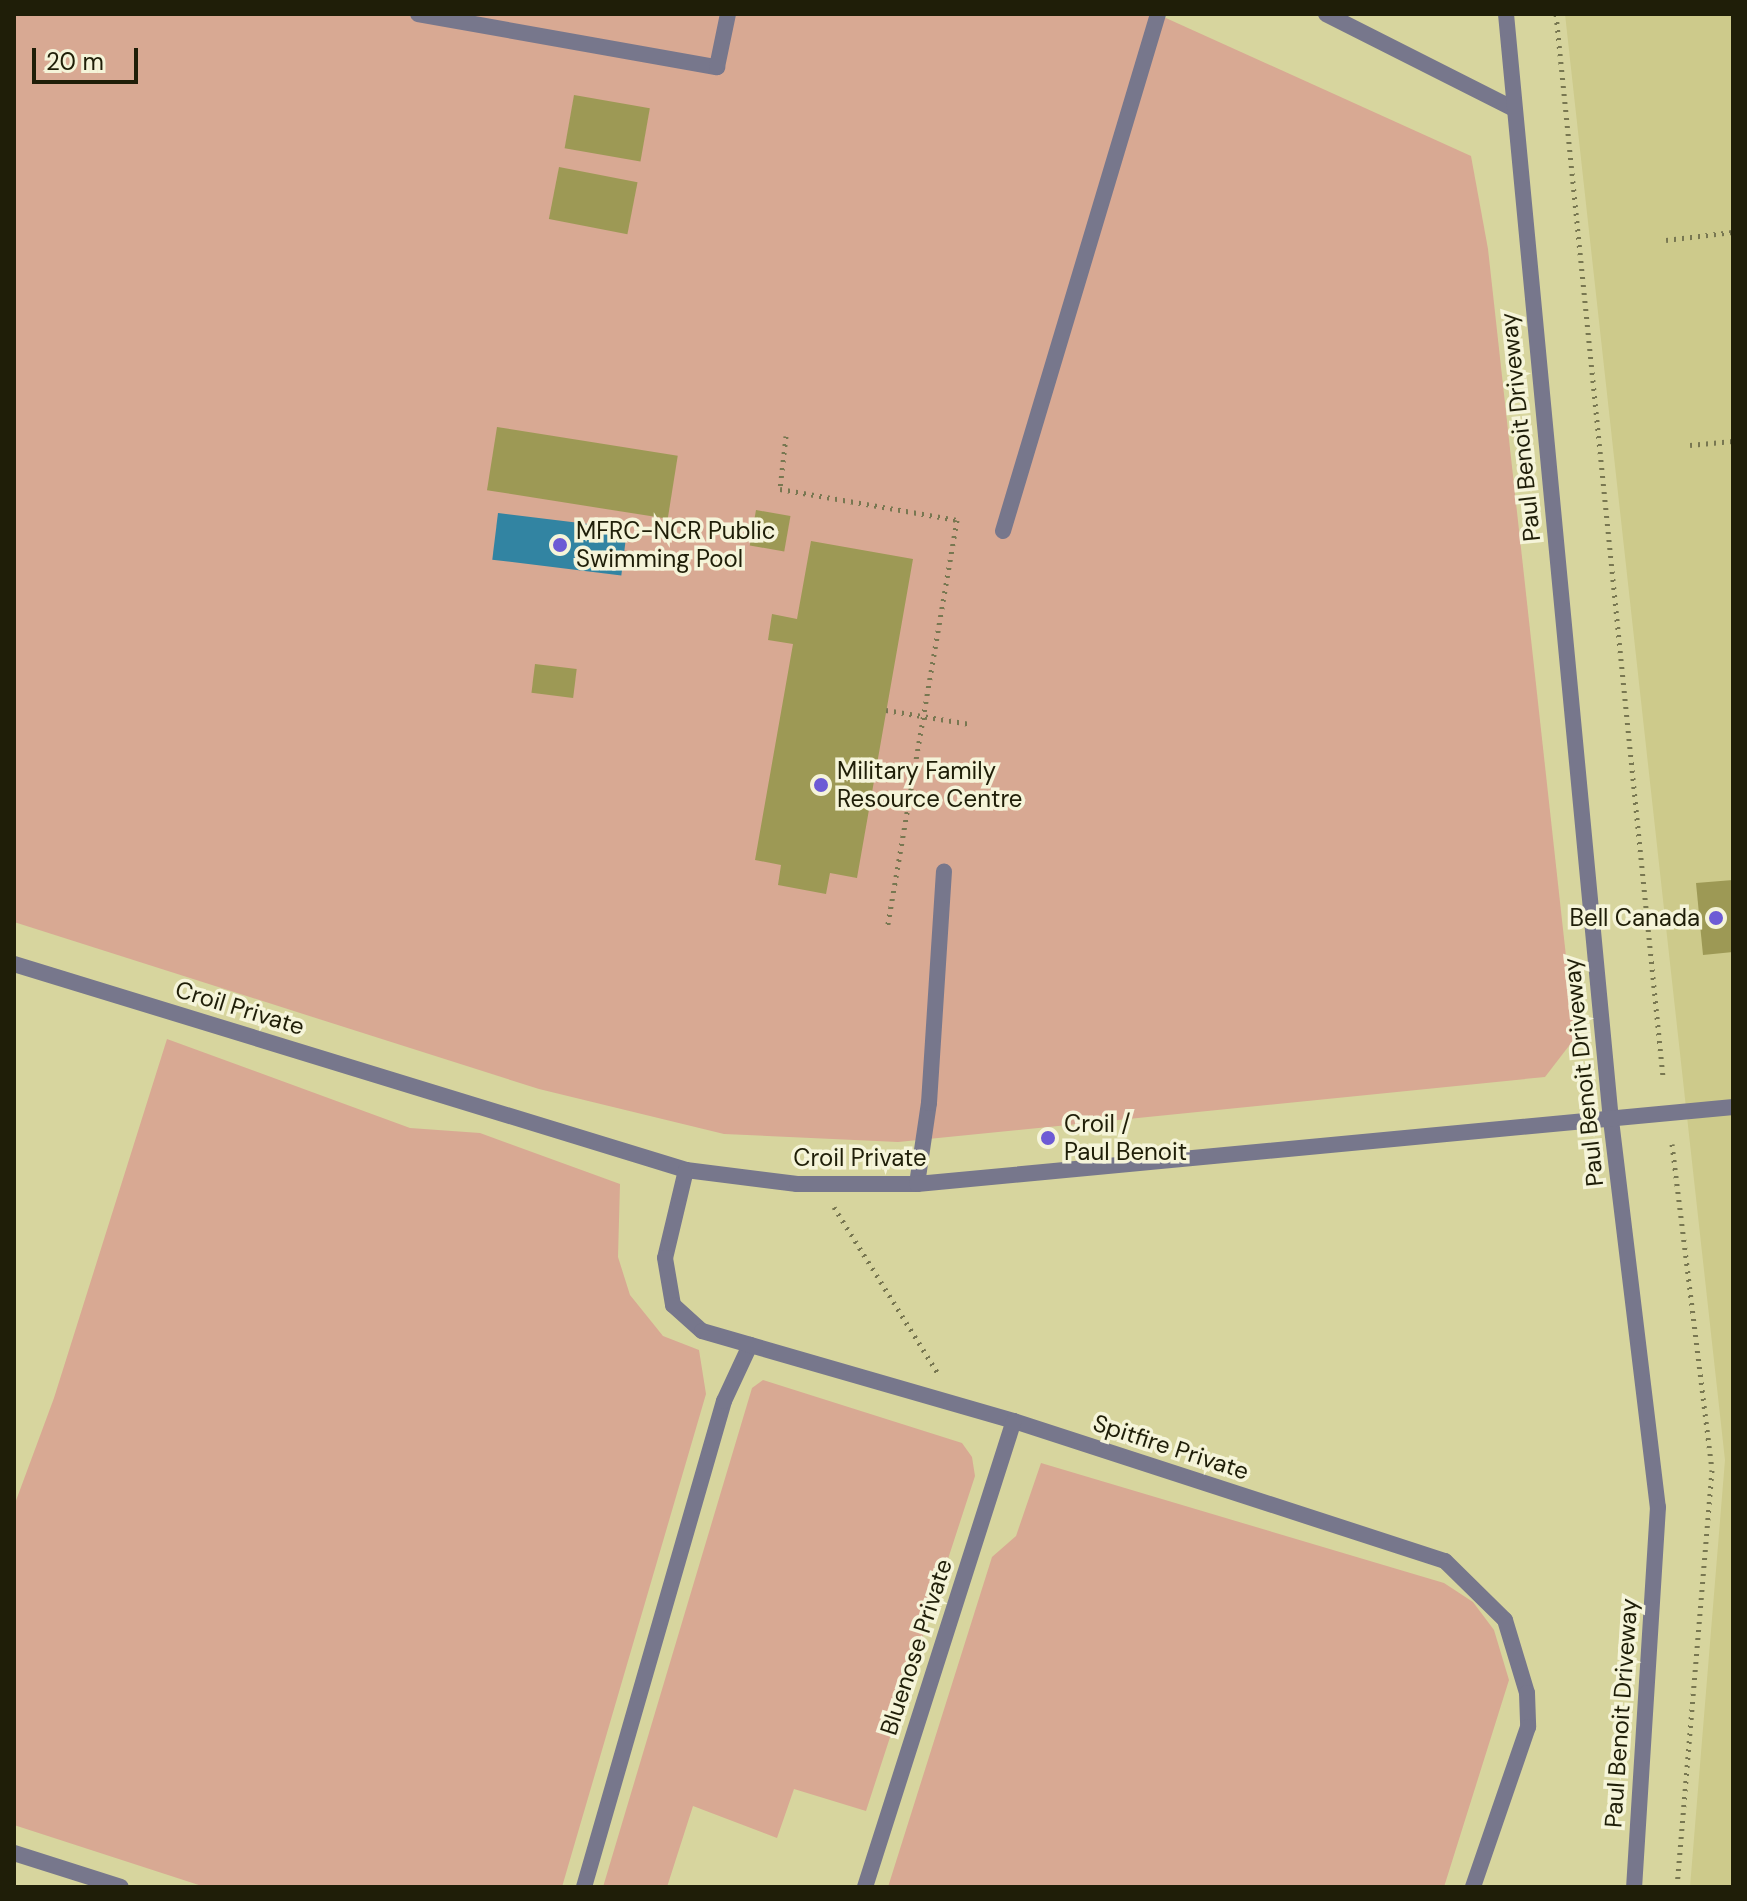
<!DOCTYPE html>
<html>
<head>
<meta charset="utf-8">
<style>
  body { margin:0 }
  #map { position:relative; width:1747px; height:1901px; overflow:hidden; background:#d7d59e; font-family:"DM Sans",sans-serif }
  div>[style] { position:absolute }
  .built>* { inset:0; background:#cdca8b }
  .green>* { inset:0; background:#d8a993 }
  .water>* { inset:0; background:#3284a2; transform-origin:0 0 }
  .building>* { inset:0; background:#9d9955; transform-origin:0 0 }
  .path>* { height:5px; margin-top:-2.5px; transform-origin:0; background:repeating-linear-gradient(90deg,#787751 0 2px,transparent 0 8px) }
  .service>* { height:16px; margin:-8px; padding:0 8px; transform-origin:8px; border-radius:8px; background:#77778c }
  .minor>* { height:16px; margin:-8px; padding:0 8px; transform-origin:8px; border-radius:8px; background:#77778c }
  .dots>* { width:22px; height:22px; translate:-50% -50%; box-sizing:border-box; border:4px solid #f5f4d9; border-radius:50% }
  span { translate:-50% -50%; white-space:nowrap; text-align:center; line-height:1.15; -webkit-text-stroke:7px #f5f4d9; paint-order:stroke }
  .street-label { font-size:24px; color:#1f1e08 }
  .poi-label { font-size:24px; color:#1f1e08 }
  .left { translate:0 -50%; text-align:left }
  .right { translate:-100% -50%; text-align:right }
  .frame { position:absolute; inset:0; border:16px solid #1f1e08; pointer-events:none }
  .scale { position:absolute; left:32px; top:48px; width:106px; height:36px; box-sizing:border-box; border:4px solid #1f1e08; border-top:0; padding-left:10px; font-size:24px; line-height:28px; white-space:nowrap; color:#1f1e08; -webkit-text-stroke:6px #f5f4d9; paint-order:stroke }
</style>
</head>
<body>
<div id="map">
  <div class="built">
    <i style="clip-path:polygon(1565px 14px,1733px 14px,1733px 1887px,1690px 1887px,1725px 1460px)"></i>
  </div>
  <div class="green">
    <i style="clip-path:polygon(14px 14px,1157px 14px,1471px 156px,1488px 249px,1575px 1038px,1545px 1077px,898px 1142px,724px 1134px,539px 1089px,14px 922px)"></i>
    <i style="clip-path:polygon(167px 1039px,410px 1128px,480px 1133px,620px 1184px,618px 1257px,630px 1295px,663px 1336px,699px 1350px,706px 1394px,562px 1887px,205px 1887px,14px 1825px,14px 1506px,54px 1398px)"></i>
    <i style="clip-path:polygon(763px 1380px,962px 1443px,972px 1457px,975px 1476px,866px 1811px,794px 1789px,777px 1838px,693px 1806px,667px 1887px,603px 1887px,752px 1388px)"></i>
    <i style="clip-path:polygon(1041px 1463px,1444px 1583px,1473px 1602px,1494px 1630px,1509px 1680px,1444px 1887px,888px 1887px,992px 1557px,1016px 1536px)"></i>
  </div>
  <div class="water">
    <i style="left:498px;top:513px;width:130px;height:47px;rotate:7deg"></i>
  </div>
  <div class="building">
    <i style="left:574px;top:95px;width:77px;height:54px;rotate:10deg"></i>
    <i style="left:559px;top:167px;width:80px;height:53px;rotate:11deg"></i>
    <i style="left:497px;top:427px;width:183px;height:64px;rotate:9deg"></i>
    <i style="left:756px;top:510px;width:35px;height:36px;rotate:10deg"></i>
    <i style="clip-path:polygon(811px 541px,913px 559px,857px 878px,830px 873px,826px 894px,778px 885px,781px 865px,755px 860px,793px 644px,768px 640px,772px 614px,797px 619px)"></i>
    <i style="left:535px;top:664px;width:42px;height:29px;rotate:7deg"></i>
    <i style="clip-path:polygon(1733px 880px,1733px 952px,1703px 955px,1696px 883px)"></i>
  </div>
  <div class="path">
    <i style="left:1556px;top:14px;width:1067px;rotate:84.25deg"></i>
    <i style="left:1666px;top:240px;width:67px;rotate:-6.8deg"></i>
    <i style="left:786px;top:436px;width:53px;rotate:96.5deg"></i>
    <i style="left:780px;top:489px;width:180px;rotate:9.9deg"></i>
    <i style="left:957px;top:520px;width:414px;rotate:99.7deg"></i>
    <i style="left:1690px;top:445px;width:43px;rotate:-5.3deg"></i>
    <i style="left:886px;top:710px;width:85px;rotate:9.5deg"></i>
    <i style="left:1672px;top:1144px;width:328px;rotate:83deg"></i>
    <i style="left:1712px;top:1470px;width:418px;rotate:94.8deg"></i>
    <i style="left:834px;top:1207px;width:195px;rotate:58deg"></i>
  </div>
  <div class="service">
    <i style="left:418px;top:14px;width:304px;rotate:10.1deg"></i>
    <i style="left:717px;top:67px;width:54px;rotate:-78.3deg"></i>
    <i style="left:1003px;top:531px;width:540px;rotate:-73.31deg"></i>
    <i style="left:917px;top:1184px;width:82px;rotate:-81.6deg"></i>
    <i style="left:929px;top:1103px;width:232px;rotate:-86.3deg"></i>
    <i style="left:584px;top:1887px;width:506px;rotate:-73.93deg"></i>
    <i style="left:724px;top:1401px;width:62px;rotate:-65.1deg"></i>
  </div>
  <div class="minor">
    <i style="left:1326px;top:14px;width:211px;rotate:26.8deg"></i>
    <i style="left:1506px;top:14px;width:1111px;rotate:84.58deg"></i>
    <i style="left:1611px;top:1120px;width:390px;rotate:83.1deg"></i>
    <i style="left:1658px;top:1507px;width:381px;rotate:93.6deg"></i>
    <i style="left:14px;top:964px;width:703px;rotate:17.04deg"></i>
    <i style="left:686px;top:1170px;width:112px;rotate:7.2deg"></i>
    <i style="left:797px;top:1184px;width:120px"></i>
    <i style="left:917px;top:1184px;width:820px;rotate:-5.39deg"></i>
    <i style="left:686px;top:1170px;width:90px;rotate:103.4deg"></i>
    <i style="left:665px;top:1258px;width:48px;rotate:80.3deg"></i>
    <i style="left:673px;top:1305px;width:39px;rotate:42deg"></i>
    <i style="left:702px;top:1331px;width:325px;rotate:16.1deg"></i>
    <i style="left:1014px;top:1421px;width:453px;rotate:18deg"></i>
    <i style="left:1445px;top:1561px;width:84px;rotate:44.5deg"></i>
    <i style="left:1505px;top:1620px;width:76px;rotate:73.2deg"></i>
    <i style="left:1527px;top:1693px;width:34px;rotate:88deg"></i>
    <i style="left:1528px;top:1727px;width:169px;rotate:109deg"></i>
    <i style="left:14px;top:1853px;width:112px;rotate:17.6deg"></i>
    <i style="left:865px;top:1887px;width:489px;rotate:-72.3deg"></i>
  </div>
  <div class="dots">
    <i style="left:560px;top:545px;background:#6d5bd5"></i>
    <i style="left:821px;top:785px;background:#6d5bd5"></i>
    <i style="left:1716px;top:918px;background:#6d5bd5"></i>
    <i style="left:1048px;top:1138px;background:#6d5bd5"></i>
  </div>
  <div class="street-label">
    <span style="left:1520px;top:427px;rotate:-96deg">Paul Benoit Driveway</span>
    <span style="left:240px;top:1008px;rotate:17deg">Croil Private</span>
    <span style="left:1583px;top:1072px;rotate:-96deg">Paul Benoit Driveway</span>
    <span style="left:860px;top:1158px">Croil Private</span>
    <span style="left:1171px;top:1447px;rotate:18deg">Spitfire Private</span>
    <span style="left:916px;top:1647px;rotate:-72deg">Bluenose Private</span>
    <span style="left:1621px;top:1713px;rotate:-86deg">Paul Benoit Driveway</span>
  </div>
  <div class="poi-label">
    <span class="left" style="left:576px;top:545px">MFRC-NCR Public<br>Swimming Pool</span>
    <span class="left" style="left:837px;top:785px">Military Family<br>Resource Centre</span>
    <span class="right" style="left:1700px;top:918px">Bell Canada</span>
    <span class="left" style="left:1064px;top:1138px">Croil /<br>Paul Benoit</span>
  </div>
  <div class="frame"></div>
  <div class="scale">20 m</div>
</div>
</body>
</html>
